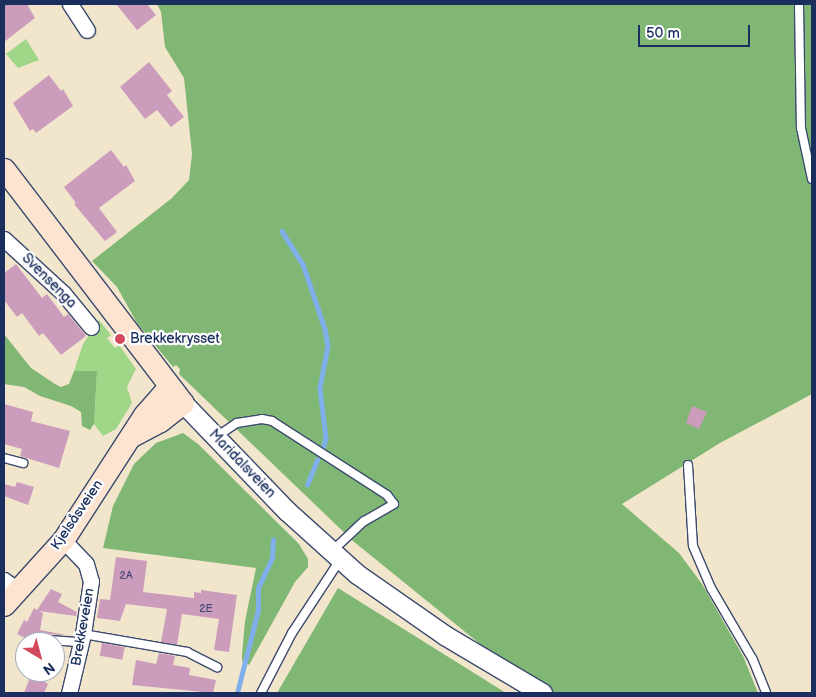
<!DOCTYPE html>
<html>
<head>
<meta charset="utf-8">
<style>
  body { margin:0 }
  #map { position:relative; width:816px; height:697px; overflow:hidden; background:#f1e6cb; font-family:"Balsamiq Sans",sans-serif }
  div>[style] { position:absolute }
  .green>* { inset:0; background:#a0d688 }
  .forest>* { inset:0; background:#80b774 }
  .stream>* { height:4.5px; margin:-2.25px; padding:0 2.25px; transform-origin:2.25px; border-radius:2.25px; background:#80b0eb }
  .building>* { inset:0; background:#cc9cbc; transform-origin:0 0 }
  .roads { filter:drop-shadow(1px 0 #3b4a6e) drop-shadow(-1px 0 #3b4a6e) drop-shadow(0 1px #3b4a6e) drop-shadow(0 -1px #3b4a6e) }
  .service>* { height:8px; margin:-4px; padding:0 4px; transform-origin:4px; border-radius:4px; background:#fff }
  .minor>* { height:15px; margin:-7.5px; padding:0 7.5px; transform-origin:7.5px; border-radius:7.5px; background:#fff }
  .tertiary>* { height:19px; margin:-9.5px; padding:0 9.5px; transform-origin:9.5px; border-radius:9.5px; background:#fff }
  .secondary>* { height:21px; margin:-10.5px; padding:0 10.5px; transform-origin:10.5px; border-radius:10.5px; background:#fde4d1 }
  .dots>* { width:14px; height:14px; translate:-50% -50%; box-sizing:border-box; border:2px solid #fff; border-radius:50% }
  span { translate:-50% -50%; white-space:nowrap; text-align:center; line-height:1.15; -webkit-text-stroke:4.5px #fff; paint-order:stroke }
  .number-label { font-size:11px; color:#474a76 }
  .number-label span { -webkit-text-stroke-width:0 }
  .street-label { font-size:14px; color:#1b2f5e }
  .poi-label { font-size:14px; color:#1b2f5e }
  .left { translate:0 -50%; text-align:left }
  .frame { position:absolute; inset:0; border:5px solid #1b2f5e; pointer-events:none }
  .north { position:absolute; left:15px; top:632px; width:50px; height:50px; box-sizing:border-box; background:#fff; border:1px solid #a4acbf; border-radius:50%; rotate:143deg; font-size:14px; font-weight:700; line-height:20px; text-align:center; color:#1b2f5e }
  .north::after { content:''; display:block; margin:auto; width:18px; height:22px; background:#d1495b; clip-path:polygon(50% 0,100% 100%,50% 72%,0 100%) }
  .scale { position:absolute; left:638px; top:25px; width:112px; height:22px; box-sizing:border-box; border:2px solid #1b2f5e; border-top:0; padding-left:6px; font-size:15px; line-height:18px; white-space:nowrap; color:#1b2f5e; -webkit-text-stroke:4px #fff; paint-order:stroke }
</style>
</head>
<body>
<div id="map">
  <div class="green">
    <i style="clip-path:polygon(26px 39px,39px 60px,18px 68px,6px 54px)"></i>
    <i style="clip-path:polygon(99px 320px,111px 335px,107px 338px,115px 348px,119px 345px,136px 369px,127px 387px,132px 403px,116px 429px,103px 436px,94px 424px,97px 371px,74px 371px,83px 344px)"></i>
  </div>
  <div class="forest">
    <i style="clip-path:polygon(157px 4px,812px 4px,812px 394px,720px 443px,622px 504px,679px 553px,702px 584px,743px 656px,758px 693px,555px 693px,522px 678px,353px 541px,179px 374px,180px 369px,176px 365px,173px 367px,137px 323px,117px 287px,92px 261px,172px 198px,189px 180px,192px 154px,184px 78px,165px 47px,161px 12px)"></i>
    <i style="clip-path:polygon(4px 334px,31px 368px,55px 384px,61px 387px,69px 384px,74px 371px,97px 371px,94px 424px,90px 430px,82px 426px,81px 412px,71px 406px,40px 396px,24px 387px,4px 384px)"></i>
    <i style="clip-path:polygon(183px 433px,198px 444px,299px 544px,308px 559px,308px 567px,295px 582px,249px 665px,242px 661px,242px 654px,245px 621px,256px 568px,103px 548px,113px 506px,134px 464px,156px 443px)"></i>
    <i style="clip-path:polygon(338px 588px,506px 693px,277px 693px)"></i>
  </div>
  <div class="stream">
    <i style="left:282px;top:231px;width:39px;rotate:58deg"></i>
    <i style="left:303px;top:264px;width:69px;rotate:71.3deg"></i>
    <i style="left:325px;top:329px;width:17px;rotate:80deg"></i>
    <i style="left:328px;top:346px;width:43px;rotate:100.8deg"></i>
    <i style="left:320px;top:388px;width:50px;rotate:83.2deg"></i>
    <i style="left:326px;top:438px;width:8px;rotate:104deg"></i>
    <i style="left:307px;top:485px;width:27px;rotate:-68deg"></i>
    <i style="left:237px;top:693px;width:86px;rotate:-75.8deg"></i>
    <i style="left:258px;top:610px;width:22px;rotate:-90deg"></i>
    <i style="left:258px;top:588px;width:33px;rotate:-65deg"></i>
    <i style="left:272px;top:558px;width:18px;rotate:-87deg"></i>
  </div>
  <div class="building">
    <i style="clip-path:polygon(4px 4px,27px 4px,35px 18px,4px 42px)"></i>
    <i style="clip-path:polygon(116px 4px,147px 4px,156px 15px,137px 30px)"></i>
    <i style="clip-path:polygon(149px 62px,172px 91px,167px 95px,184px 117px,171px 127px,157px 110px,145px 119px,120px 87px)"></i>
    <i style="clip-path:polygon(49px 75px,61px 91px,63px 89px,73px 106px,36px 133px,33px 129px,30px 131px,13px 103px)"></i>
    <i style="clip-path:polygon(111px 150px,124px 167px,126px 165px,135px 181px,99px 208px,117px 232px,105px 241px,74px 204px,76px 203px,64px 187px)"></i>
    <i style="clip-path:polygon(16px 264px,42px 298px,47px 294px,64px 317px,68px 314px,86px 336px,61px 355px,43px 333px,39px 336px,22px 313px,17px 317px,4px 300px,4px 273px)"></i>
    <i style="clip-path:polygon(4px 404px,33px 412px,31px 421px,70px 431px,59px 468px,20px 456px,22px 449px,4px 444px)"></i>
    <i style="clip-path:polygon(692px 406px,707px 412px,699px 429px,686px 423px)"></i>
    <i style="clip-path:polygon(17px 482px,34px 487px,28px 505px,4px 496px,4px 484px,15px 487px)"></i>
    <i style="clip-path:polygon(116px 557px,147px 561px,143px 592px,194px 598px,194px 592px,201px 593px,201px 590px,237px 595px,229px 652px,214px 650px,219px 619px,182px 614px,177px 645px,161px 642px,167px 609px,126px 604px,120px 621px,97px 618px,100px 599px,110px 600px)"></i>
    <i style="clip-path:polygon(51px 589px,62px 594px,58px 602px,77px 612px,76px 616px,39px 611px,43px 613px,40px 630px,71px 636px,49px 634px,44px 642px,33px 642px,17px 634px,24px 620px,27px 622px,34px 608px,37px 610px)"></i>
    <i style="left:102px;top:643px;width:23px;height:13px;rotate:10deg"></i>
    <i style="clip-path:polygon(159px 653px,175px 656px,173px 665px,190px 668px,189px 675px,216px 680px,213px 693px,132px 685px,136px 660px,156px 664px)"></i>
    <i style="clip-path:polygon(30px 677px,41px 679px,48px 684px,44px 693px,24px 693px)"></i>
  </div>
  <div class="roads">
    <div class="service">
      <i style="left:799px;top:4px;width:124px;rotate:89.1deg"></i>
      <i style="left:801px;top:128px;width:52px;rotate:77.8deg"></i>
      <i style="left:216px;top:437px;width:25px;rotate:-34deg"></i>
      <i style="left:237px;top:423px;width:25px;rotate:-9deg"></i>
      <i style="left:262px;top:419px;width:10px;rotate:11deg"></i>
      <i style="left:272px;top:421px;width:137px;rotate:32.8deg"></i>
      <i style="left:387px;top:495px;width:11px;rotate:52deg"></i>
      <i style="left:394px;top:504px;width:34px;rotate:150deg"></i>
      <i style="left:364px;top:521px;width:44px;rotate:136.8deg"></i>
      <i style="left:4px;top:458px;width:20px;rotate:15deg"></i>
      <i style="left:688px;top:465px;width:81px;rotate:86.5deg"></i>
      <i style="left:693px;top:546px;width:46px;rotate:66.8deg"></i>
      <i style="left:711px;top:588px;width:83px;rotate:59.7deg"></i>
      <i style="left:753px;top:660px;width:35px;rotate:68deg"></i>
      <i style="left:83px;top:634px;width:106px;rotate:9.8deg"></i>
      <i style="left:187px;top:652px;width:34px;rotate:27deg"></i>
      <i style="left:49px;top:640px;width:32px;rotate:4deg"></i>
      <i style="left:261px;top:693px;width:68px;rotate:-62.7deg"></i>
      <i style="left:292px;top:633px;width:87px;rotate:-56.7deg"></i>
    </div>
    <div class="minor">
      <i style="left:70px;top:4px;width:31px;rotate:57deg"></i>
      <i style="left:4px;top:239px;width:80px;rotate:42.5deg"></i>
      <i style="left:63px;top:293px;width:44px;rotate:50.5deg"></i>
      <i style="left:63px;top:540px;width:33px;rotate:46deg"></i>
      <i style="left:86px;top:564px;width:18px;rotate:74deg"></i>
      <i style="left:91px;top:581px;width:54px;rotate:98.6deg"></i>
      <i style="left:83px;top:634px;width:61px;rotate:103.3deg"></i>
      <i style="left:4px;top:580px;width:17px;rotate:36deg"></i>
    </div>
    <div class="tertiary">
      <i style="left:183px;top:403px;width:150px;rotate:46.1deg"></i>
      <i style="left:287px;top:511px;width:94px;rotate:42deg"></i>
      <i style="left:357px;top:574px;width:108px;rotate:34.9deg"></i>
      <i style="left:446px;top:636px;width:112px;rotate:30.7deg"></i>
    </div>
    <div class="secondary">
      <i style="left:4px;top:169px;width:295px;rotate:52.6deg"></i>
      <i style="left:183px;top:403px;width:29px;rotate:142deg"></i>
      <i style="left:160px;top:421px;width:32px;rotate:152deg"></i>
      <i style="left:4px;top:605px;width:88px;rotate:-47.8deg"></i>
      <i style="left:63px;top:540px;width:149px;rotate:-57.1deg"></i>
      <i style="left:144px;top:415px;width:38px;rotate:-49deg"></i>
    </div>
  </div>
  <div class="dots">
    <i style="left:120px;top:339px;background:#d1495b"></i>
  </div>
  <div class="number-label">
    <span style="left:126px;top:576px">2A</span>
    <span style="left:206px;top:609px">2E</span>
  </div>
  <div class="street-label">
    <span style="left:49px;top:281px;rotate:45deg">Svensenga</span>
    <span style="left:242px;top:464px;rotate:46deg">Maridalsveien</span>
    <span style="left:77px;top:515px;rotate:-56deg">Kjelsåsveien</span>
    <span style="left:83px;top:627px;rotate:-80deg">Brekkeveien</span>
  </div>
  <div class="poi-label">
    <span class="left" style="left:130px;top:339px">Brekkekrysset</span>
  </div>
  <div class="frame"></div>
  <div class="north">N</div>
  <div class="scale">50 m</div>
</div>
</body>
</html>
